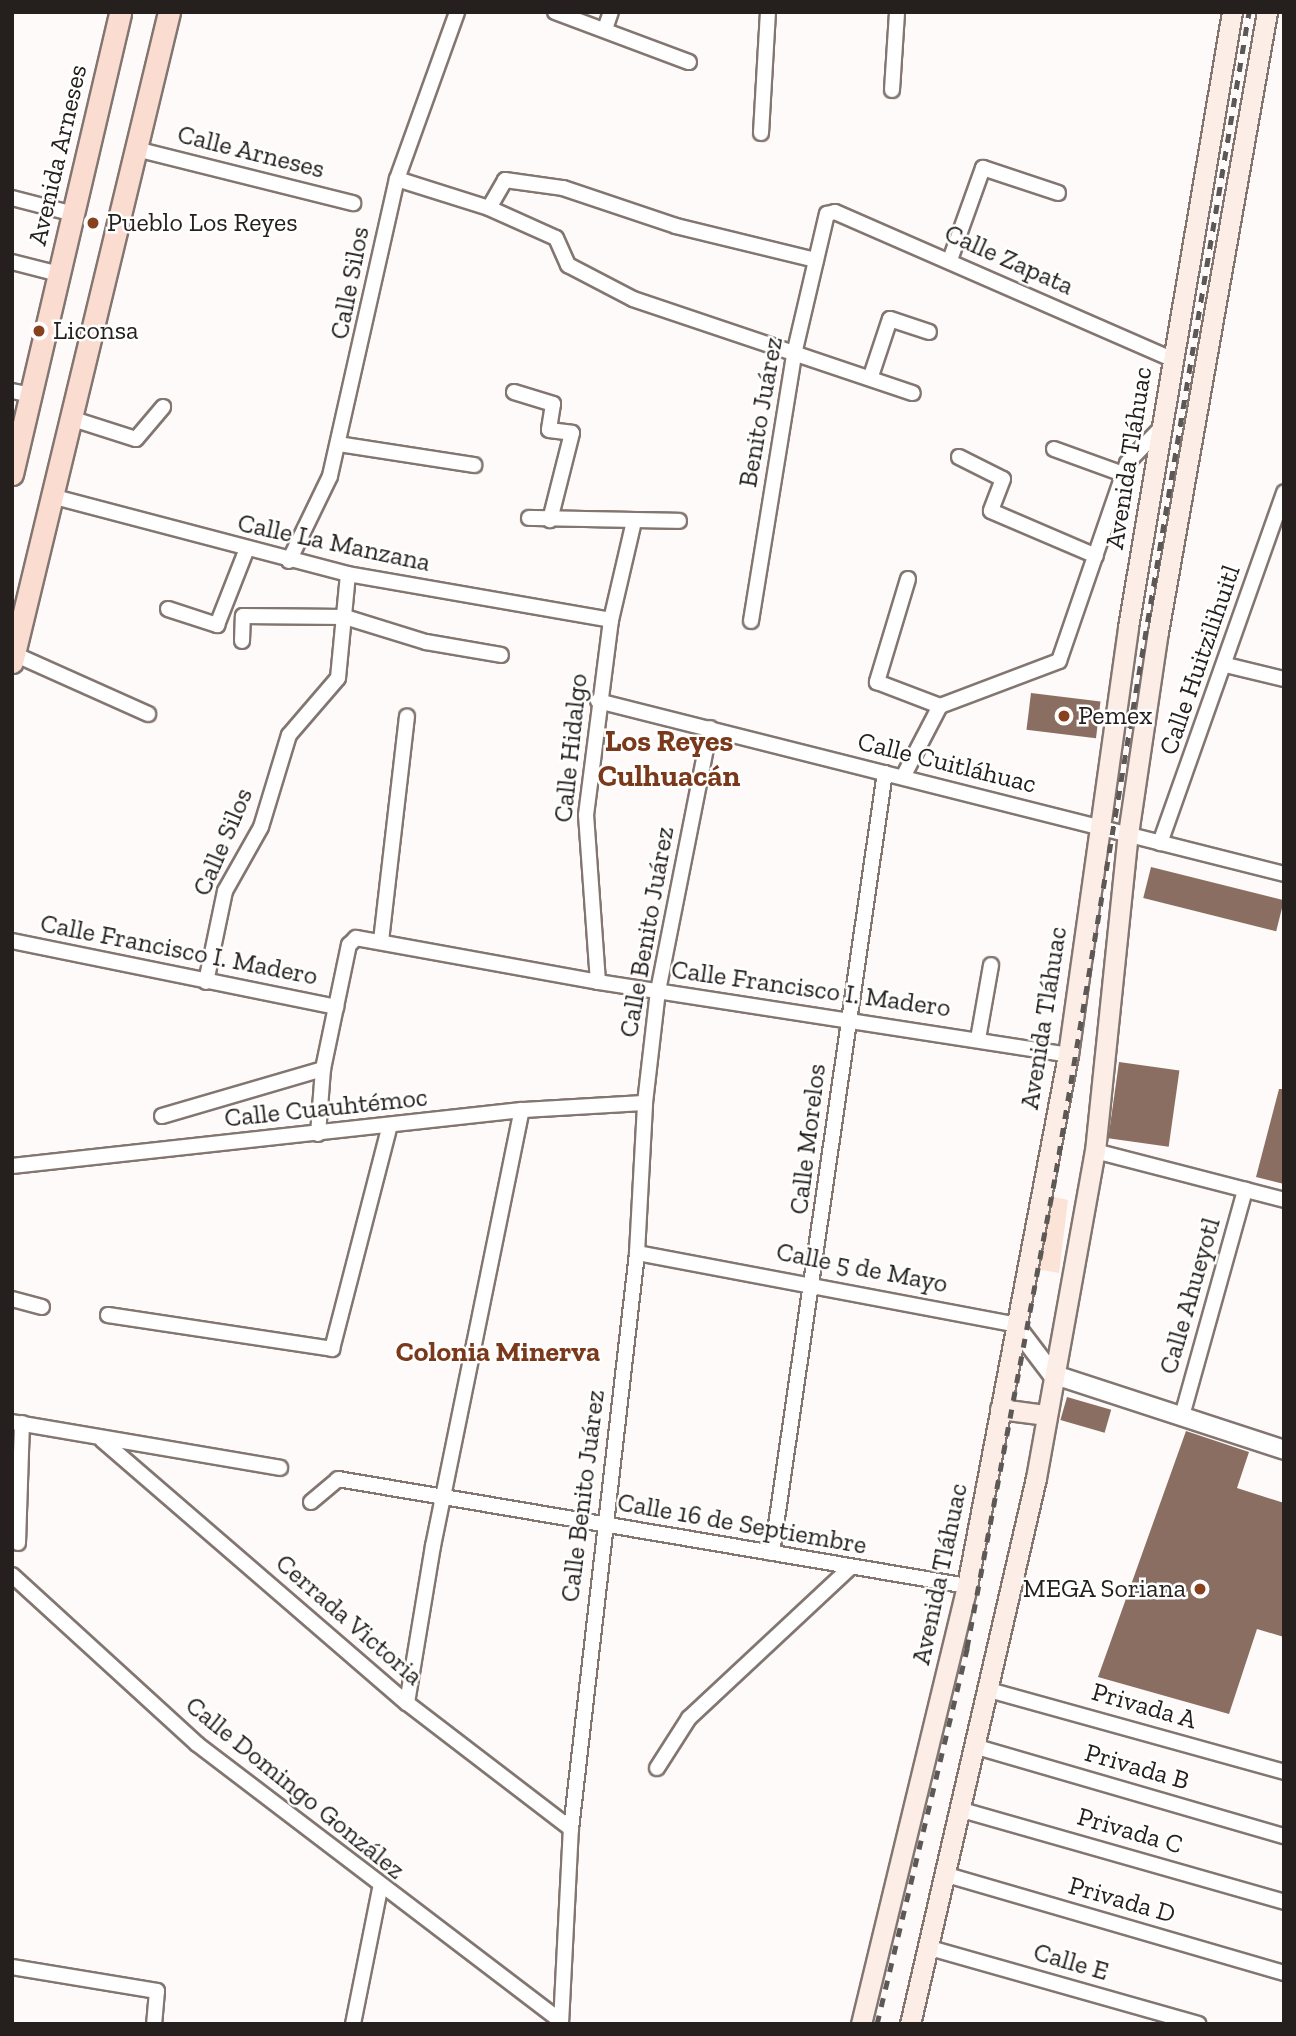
<!DOCTYPE html>
<html>
<head>
<meta charset="utf-8">
<style>
  body { margin:0 }
  #map { position:relative; width:1296px; height:2036px; overflow:hidden; background:#fdfaf9; font-family:"Zilla Slab",serif }
  div>[style] { position:absolute }
  .green>* { inset:0; background:#fce3d8 }
  .building>* { inset:0; background:#8b6e62; transform-origin:0 0 }
  .roads { filter:drop-shadow(2px 0 #837671) drop-shadow(-2px 0 #837671) drop-shadow(0 2px #837671) drop-shadow(0 -2px #837671) }
  .minor>* { height:14px; margin:-7px; padding:0 7px; transform-origin:7px; border-radius:7px; background:#fff }
  .tertiary>* { height:18px; margin:-9px; padding:0 9px; transform-origin:9px; border-radius:9px; background:#fff }
  .secondary>* { height:19px; margin:-9.5px; padding:0 9.5px; transform-origin:9.5px; border-radius:9.5px; background:#fceee7 }
  .primary>* { height:21px; margin:-10.5px; padding:0 10.5px; transform-origin:10.5px; border-radius:10.5px; background:#fadcd0 }
  .rail>* { height:5px; margin-top:-2.5px; transform-origin:0; background:repeating-linear-gradient(90deg,#5c5856 0 9px,transparent 0 18px) }
  .dots>* { width:19px; height:19px; translate:-50% -50%; box-sizing:border-box; border:4px solid #fff; border-radius:50% }
  span { translate:-50% -50%; white-space:nowrap; text-align:center; line-height:1.15; -webkit-text-stroke:5px #fff; paint-order:stroke }
  .street-label { font-size:26px; color:#25201e }
  .poi-label { font-size:26px; color:#25201e }
  .left { translate:0 -50%; text-align:left }
  .right { translate:-100% -50%; text-align:right }
  .neighbourhood-label { font-size:28px; color:#7a391a; font-weight:700 }
  .quarter-label { font-size:30px; color:#7a391a; font-weight:700 }
  .frame { position:absolute; inset:0; border:14px solid #25201e; pointer-events:none }
</style>
</head>
<body>
<div id="map">
  <div class="green">
    <i style="clip-path:polygon(1050px 1196px,1068px 1200px,1059px 1273px,1036px 1269px)"></i>
  </div>
  <div class="building">
    <i style="left:1031px;top:693px;width:70px;height:37px;rotate:7deg"></i>
    <i style="left:1151px;top:867px;width:137px;height:32px;rotate:14deg"></i>
    <i style="left:1119px;top:1062px;width:61px;height:77px;rotate:8deg"></i>
    <i style="clip-path:polygon(1279px 1089px,1284px 1089px,1284px 1184px,1256px 1177px)"></i>
    <i style="left:1067px;top:1397px;width:46px;height:24px;rotate:16deg"></i>
    <i style="clip-path:polygon(1186px 1431px,1249px 1452px,1237px 1488px,1284px 1503px,1284px 1637px,1257px 1629px,1229px 1714px,1098px 1677px)"></i>
  </div>
  <div class="roads">
    <div class="minor">
      <i style="left:555px;top:12px;width:143px;rotate:20.5deg"></i>
      <i style="left:605px;top:29px;width:18px;rotate:-71deg"></i>
      <i style="left:892px;top:90px;width:78px;rotate:-86.3deg"></i>
      <i style="left:761px;top:133px;width:121px;rotate:-86.7deg"></i>
      <i style="left:136px;top:149px;width:224px;rotate:14deg"></i>
      <i style="left:397px;top:179px;width:96px;rotate:17.5deg"></i>
      <i style="left:489px;top:208px;width:73px;rotate:24.1deg"></i>
      <i style="left:556px;top:238px;width:30px;rotate:66deg"></i>
      <i style="left:568px;top:265px;width:73px;rotate:27.6deg"></i>
      <i style="left:633px;top:299px;width:295px;rotate:18.6deg"></i>
      <i style="left:12px;top:198px;width:64px;rotate:14.5deg"></i>
      <i style="left:489px;top:208px;width:32px;rotate:-60deg"></i>
      <i style="left:505px;top:180px;width:59px;rotate:7.9deg"></i>
      <i style="left:563px;top:188px;width:119px;rotate:18.6deg"></i>
      <i style="left:676px;top:226px;width:144px;rotate:13.7deg"></i>
      <i style="left:950px;top:260px;width:98px;rotate:-70.3deg"></i>
      <i style="left:983px;top:168px;width:79px;rotate:18.4deg"></i>
      <i style="left:12px;top:262px;width:49px;rotate:14.3deg"></i>
      <i style="left:871px;top:376px;width:60px;rotate:-71.6deg"></i>
      <i style="left:890px;top:319px;width:41px;rotate:18.4deg"></i>
      <i style="left:12px;top:391px;width:19px;rotate:12deg"></i>
      <i style="left:514px;top:392px;width:41px;rotate:17.1deg"></i>
      <i style="left:553px;top:404px;width:26px;rotate:99deg"></i>
      <i style="left:549px;top:430px;width:23px;rotate:7deg"></i>
      <i style="left:572px;top:433px;width:90px;rotate:104.2deg"></i>
      <i style="left:70px;top:418px;width:69px;rotate:17.7deg"></i>
      <i style="left:136px;top:439px;width:42px;rotate:-49.8deg"></i>
      <i style="left:338px;top:444px;width:138px;rotate:8.8deg"></i>
      <i style="left:1054px;top:449px;width:73px;rotate:19.9deg"></i>
      <i style="left:959px;top:457px;width:49px;rotate:26.6deg"></i>
      <i style="left:1003px;top:479px;width:34px;rotate:111deg"></i>
      <i style="left:991px;top:511px;width:114px;rotate:23.2deg"></i>
      <i style="left:51px;top:496px;width:307px;rotate:14.7deg"></i>
      <i style="left:348px;top:574px;width:267px;rotate:9.9deg"></i>
      <i style="left:529px;top:518px;width:150px;rotate:1.1deg"></i>
      <i style="left:289px;top:561px;width:94px;rotate:-64.2deg"></i>
      <i style="left:330px;top:476px;width:304px;rotate:-77.3deg"></i>
      <i style="left:397px;top:179px;width:177px;rotate:-70.2deg"></i>
      <i style="left:908px;top:579px;width:108px;rotate:106.8deg"></i>
      <i style="left:877px;top:682px;width:67px;rotate:20.9deg"></i>
      <i style="left:168px;top:609px;width:52px;rotate:18.1deg"></i>
      <i style="left:217px;top:625px;width:79px;rotate:-68.6deg"></i>
      <i style="left:751px;top:621px;width:275px;rotate:-80.8deg"></i>
      <i style="left:795px;top:350px;width:140px;rotate:-76.8deg"></i>
      <i style="left:827px;top:214px;width:8px;rotate:-14deg"></i>
      <i style="left:835px;top:212px;width:367px;rotate:23.6deg"></i>
      <i style="left:242px;top:641px;width:25px;rotate:-88deg"></i>
      <i style="left:243px;top:616px;width:102px;rotate:0.6deg"></i>
      <i style="left:345px;top:617px;width:85px;rotate:17.2deg"></i>
      <i style="left:426px;top:642px;width:76px;rotate:9.8deg"></i>
      <i style="left:14px;top:654px;width:147px;rotate:24.1deg"></i>
      <i style="left:1226px;top:665px;width:60px;rotate:13.6deg"></i>
      <i style="left:598px;top:701px;width:707px;rotate:14.15deg"></i>
      <i style="left:903px;top:777px;width:80px;rotate:-62.5deg"></i>
      <i style="left:940px;top:706px;width:127px;rotate:-20.7deg"></i>
      <i style="left:1059px;top:661px;width:209px;rotate:-71deg"></i>
      <i style="left:1127px;top:463px;width:52px;rotate:-45.8deg"></i>
      <i style="left:1160px;top:843px;width:372px;rotate:-70.5deg"></i>
      <i style="left:12px;top:941px;width:331px;rotate:11.5deg"></i>
      <i style="left:381px;top:941px;width:226px;rotate:-83.4deg"></i>
      <i style="left:206px;top:982px;width:93px;rotate:-78.2deg"></i>
      <i style="left:225px;top:891px;width:73px;rotate:-60.6deg"></i>
      <i style="left:261px;top:827px;width:96px;rotate:-73.1deg"></i>
      <i style="left:289px;top:735px;width:75px;rotate:-49.3deg"></i>
      <i style="left:338px;top:678px;width:104px;rotate:-84.5deg"></i>
      <i style="left:598px;top:982px;width:167px;rotate:-94.1deg"></i>
      <i style="left:586px;top:815px;width:197px;rotate:-82.7deg"></i>
      <i style="left:611px;top:620px;width:102px;rotate:-76.9deg"></i>
      <i style="left:978px;top:1039px;width:75px;rotate:-80deg"></i>
      <i style="left:162px;top:1116px;width:168px;rotate:-16.3deg"></i>
      <i style="left:318px;top:1134px;width:65px;rotate:-85.6deg"></i>
      <i style="left:323px;top:1069px;width:127px;rotate:-78.2deg"></i>
      <i style="left:349px;top:945px;width:10px;rotate:-45deg"></i>
      <i style="left:356px;top:938px;width:246px;rotate:10.3deg"></i>
      <i style="left:598px;top:982px;width:476px;rotate:8.8deg"></i>
      <i style="left:1095px;top:1151px;width:195px;rotate:14.5deg"></i>
      <i style="left:12px;top:1166px;width:513px;rotate:-6.27deg"></i>
      <i style="left:522px;top:1110px;width:123px;rotate:-3.3deg"></i>
      <i style="left:637px;top:1253px;width:384px;rotate:10.7deg"></i>
      <i style="left:12px;top:1299px;width:31px;rotate:15deg"></i>
      <i style="left:108px;top:1315px;width:227px;rotate:8.6deg"></i>
      <i style="left:332px;top:1349px;width:231px;rotate:-75.5deg"></i>
      <i style="left:1182px;top:1416px;width:235px;rotate:-74.4deg"></i>
      <i style="left:12px;top:1422px;width:272px;rotate:9.7deg"></i>
      <i style="left:102px;top:1440px;width:403px;rotate:40.8deg"></i>
      <i style="left:407px;top:1703px;width:207px;rotate:37.5deg"></i>
      <i style="left:311px;top:1502px;width:35px;rotate:-40deg"></i>
      <i style="left:338px;top:1479px;width:638px;rotate:9.65deg"></i>
      <i style="left:18px;top:1543px;width:120px;rotate:-88.1deg"></i>
      <i style="left:772px;top:1553px;width:788px;rotate:-81.76deg"></i>
      <i style="left:12px;top:1575px;width:251px;rotate:42.4deg"></i>
      <i style="left:197px;top:1744px;width:457px;rotate:37.3deg"></i>
      <i style="left:989px;top:1690px;width:306px;rotate:15.5deg"></i>
      <i style="left:407px;top:1703px;width:159px;rotate:-80.6deg"></i>
      <i style="left:433px;top:1546px;width:445px;rotate:-78.5deg"></i>
      <i style="left:977px;top:1747px;width:320px;rotate:16.2deg"></i>
      <i style="left:657px;top:1768px;width:59px;rotate:-57.4deg"></i>
      <i style="left:689px;top:1718px;width:221px;rotate:-43deg"></i>
      <i style="left:962px;top:1810px;width:335px;rotate:15.9deg"></i>
      <i style="left:947px;top:1875px;width:351px;rotate:16.2deg"></i>
      <i style="left:930px;top:1948px;width:279px;rotate:15.8deg"></i>
      <i style="left:12px;top:1967px;width:147px;rotate:9.4deg"></i>
      <i style="left:157px;top:1991px;width:33px;rotate:95deg"></i>
      <i style="left:353px;top:2024px;width:138px;rotate:-78.7deg"></i>
      <i style="left:561px;top:2024px;width:195px;rotate:-87.1deg"></i>
      <i style="left:571px;top:1829px;width:580px;rotate:-83.46deg"></i>
      <i style="left:637px;top:1253px;width:150px;rotate:-86.9deg"></i>
      <i style="left:645px;top:1103px;width:113px;rotate:-83.4deg"></i>
      <i style="left:658px;top:991px;width:268px;rotate:-78.8deg"></i>
    </div>
    <div class="tertiary">
      <i style="left:1014px;top:1324px;width:63px;rotate:52.8deg"></i>
      <i style="left:1052px;top:1374px;width:244px;rotate:18.1deg"></i>
    </div>
    <div class="secondary">
      <i style="left:1000px;top:1409px;width:45px;rotate:7.6deg"></i>
      <i style="left:861px;top:2024px;width:451px;rotate:-76.4deg"></i>
      <i style="left:967px;top:1586px;width:541px;rotate:-79.23deg"></i>
      <i style="left:1068px;top:1055px;width:432px;rotate:-82deg"></i>
      <i style="left:1128px;top:627px;width:624px;rotate:-80.4deg"></i>
      <i style="left:910px;top:2024px;width:560px;rotate:-77.01deg"></i>
      <i style="left:1036px;top:1478px;width:332px;rotate:-79.8deg"></i>
      <i style="left:1095px;top:1151px;width:319px;rotate:-84.1deg"></i>
      <i style="left:1128px;top:834px;width:204px;rotate:-81.6deg"></i>
      <i style="left:1158px;top:632px;width:630px;rotate:-80.03deg"></i>
    </div>
    <div class="primary">
      <i style="left:12px;top:474px;width:474px;rotate:-76.8deg"></i>
      <i style="left:12px;top:662px;width:669px;rotate:-76.42deg"></i>
    </div>
  </div>
  <div class="rail">
    <i style="left:877px;top:2024px;width:387px;rotate:-76.5deg"></i>
    <i style="left:967px;top:1648px;width:484px;rotate:-79.4deg"></i>
    <i style="left:1056px;top:1172px;width:1176px;rotate:-80.55deg"></i>
  </div>
  <div class="dots">
    <i style="left:93px;top:223px;background:#88411f"></i>
    <i style="left:39px;top:331px;background:#88411f"></i>
    <i style="left:1064px;top:716px;background:#88411f"></i>
    <i style="left:1200px;top:1589px;background:#88411f"></i>
  </div>
  <div class="street-label">
    <span style="left:251px;top:152px;rotate:14deg">Calle Arneses</span>
    <span style="left:58px;top:155px;rotate:-77deg">Avenida Arneses</span>
    <span style="left:1009px;top:260px;rotate:24deg">Calle Zapata</span>
    <span style="left:350px;top:283px;rotate:-79deg">Calle Silos</span>
    <span style="left:761px;top:412px;rotate:-80deg">Benito Juárez</span>
    <span style="left:1129px;top:458px;rotate:-81deg">Avenida Tláhuac</span>
    <span style="left:334px;top:543px;rotate:12deg">Calle La Manzana</span>
    <span style="left:1200px;top:660px;rotate:-71deg">Calle Huitzilihuitl</span>
    <span style="left:571px;top:748px;rotate:-84deg">Calle Hidalgo</span>
    <span style="left:947px;top:763px;rotate:14deg">Calle Cuitláhuac</span>
    <span style="left:223px;top:842px;rotate:-67deg">Calle Silos</span>
    <span style="left:647px;top:932px;rotate:-80deg">Calle Benito Juárez</span>
    <span style="left:179px;top:950px;rotate:11deg">Calle Francisco I. Madero</span>
    <span style="left:811px;top:989px;rotate:8deg">Calle Francisco I. Madero</span>
    <span style="left:1044px;top:1018px;rotate:-81deg">Avenida Tláhuac</span>
    <span style="left:326px;top:1108px;rotate:-6deg">Calle Cuauhtémoc</span>
    <span style="left:808px;top:1139px;rotate:-83deg">Calle Morelos</span>
    <span style="left:862px;top:1268px;rotate:11deg">Calle 5 de Mayo</span>
    <span style="left:1190px;top:1296px;rotate:-74deg">Calle Ahueyotl</span>
    <span style="left:583px;top:1496px;rotate:-83deg">Calle Benito Juárez</span>
    <span style="left:742px;top:1524px;rotate:10deg">Calle 16 de Septiembre</span>
    <span style="left:940px;top:1574px;rotate:-78deg">Avenida Tláhuac</span>
    <span style="left:349px;top:1620px;rotate:41deg">Cerrada Victoria</span>
    <span style="left:1144px;top:1706px;rotate:16deg">Privada A</span>
    <span style="left:1137px;top:1767px;rotate:16deg">Privada B</span>
    <span style="left:295px;top:1788px;rotate:39deg">Calle Domingo González</span>
    <span style="left:1130px;top:1831px;rotate:16deg">Privada C</span>
    <span style="left:1122px;top:1900px;rotate:16deg">Privada D</span>
    <span style="left:1071px;top:1962px;rotate:16deg">Calle E</span>
  </div>
  <div class="poi-label">
    <span class="left" style="left:107px;top:223px">Pueblo Los Reyes</span>
    <span class="left" style="left:53px;top:331px">Liconsa</span>
    <span class="left" style="left:1078px;top:716px">Pemex</span>
    <span class="right" style="left:1186px;top:1589px">MEGA Soriana</span>
  </div>
  <div class="neighbourhood-label">
    <span style="left:498px;top:1352px">Colonia Minerva</span>
  </div>
  <div class="quarter-label">
    <span style="left:669px;top:758px">Los Reyes<br>Culhuacán</span>
  </div>
  <div class="frame"></div>
</div>
</body>
</html>
